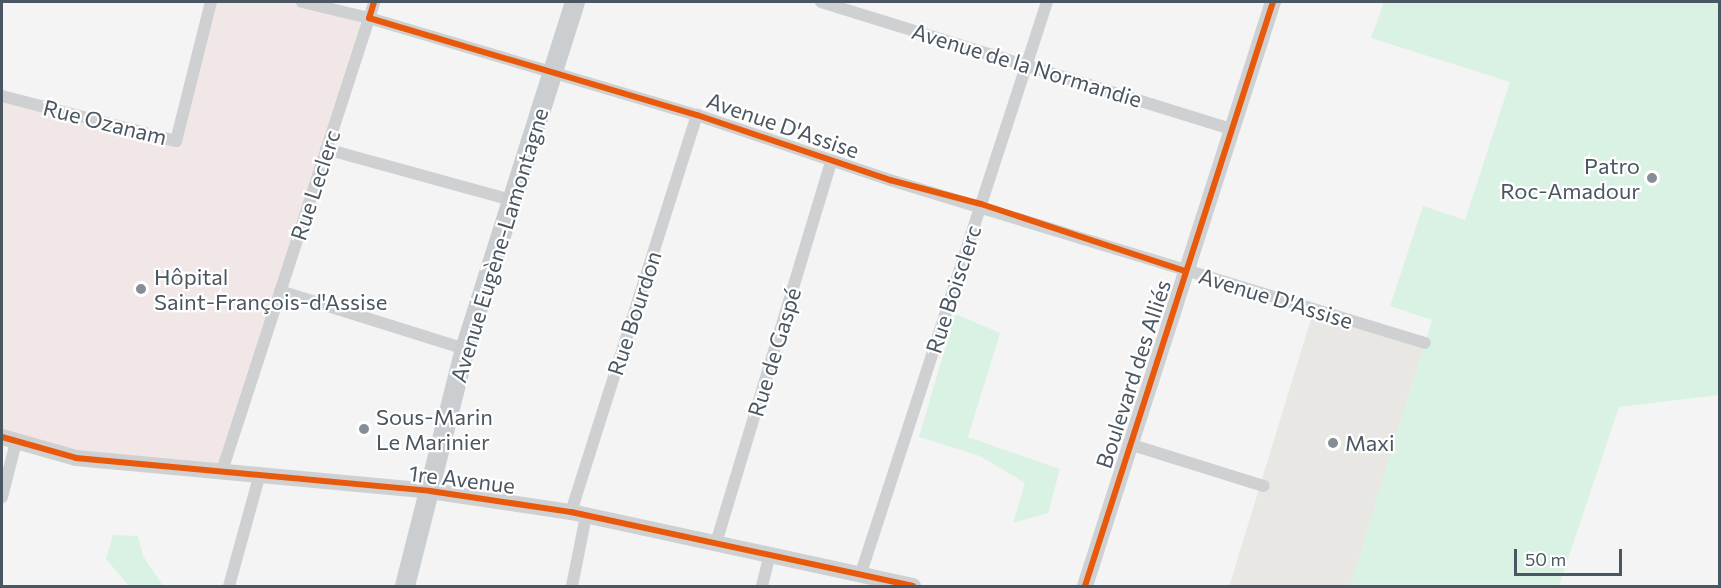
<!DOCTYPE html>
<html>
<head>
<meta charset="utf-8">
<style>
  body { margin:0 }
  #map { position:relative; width:1721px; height:588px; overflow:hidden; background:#f4f4f4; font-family:Commissioner,sans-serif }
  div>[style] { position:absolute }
  .commercial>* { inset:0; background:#e8e7e3; transform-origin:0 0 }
  .medical>* { inset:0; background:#f1e7e6 }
  .green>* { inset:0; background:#d9f2e3 }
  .minor>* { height:12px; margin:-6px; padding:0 6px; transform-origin:6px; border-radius:6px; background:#ced0d2 }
  .tertiary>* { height:16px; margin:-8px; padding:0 8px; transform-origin:8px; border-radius:8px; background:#ced0d2 }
  .primary>* { height:20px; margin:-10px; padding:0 10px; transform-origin:10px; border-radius:10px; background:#caced1 }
  .cycleway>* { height:6px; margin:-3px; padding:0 3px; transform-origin:3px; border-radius:3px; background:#e8590c }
  .dots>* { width:16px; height:16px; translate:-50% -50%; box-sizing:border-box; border:3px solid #fff; border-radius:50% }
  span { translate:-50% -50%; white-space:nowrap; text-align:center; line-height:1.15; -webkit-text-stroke:4.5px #fff; paint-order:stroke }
  .street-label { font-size:22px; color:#4a5661 }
  .poi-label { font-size:22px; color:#4a5661 }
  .right { translate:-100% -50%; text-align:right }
  .left { translate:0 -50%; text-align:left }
  .frame { position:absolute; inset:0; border:3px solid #4a5661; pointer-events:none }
  .scale { position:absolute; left:1514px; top:549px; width:108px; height:27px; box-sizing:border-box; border:3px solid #4a5661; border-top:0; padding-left:8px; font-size:18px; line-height:21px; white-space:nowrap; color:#4a5661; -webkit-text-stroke:4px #fff; paint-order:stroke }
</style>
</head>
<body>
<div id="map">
  <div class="commercial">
    <i style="left:1314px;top:309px;width:116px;height:290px;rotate:17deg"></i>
  </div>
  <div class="medical">
    <i style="clip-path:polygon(211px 2px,302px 2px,369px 18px,222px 471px,149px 467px,2px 437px,2px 96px,175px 141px)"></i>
  </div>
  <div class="green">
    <i style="clip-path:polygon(1384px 2px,1719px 2px,1719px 395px,1619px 407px,1559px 586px,1350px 586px,1432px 320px,1390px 306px,1423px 206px,1465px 220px,1510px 82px,1371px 38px)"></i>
    <i style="clip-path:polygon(955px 314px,1000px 333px,968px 437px,1060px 469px,1048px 513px,1013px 523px,1025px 483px,980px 456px,919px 437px)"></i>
    <i style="clip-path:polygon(113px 535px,138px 536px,143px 556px,163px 586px,129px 586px,106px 559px)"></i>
  </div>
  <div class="minor">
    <i style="left:302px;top:2px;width:69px;rotate:13.4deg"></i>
    <i style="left:369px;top:18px;width:342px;rotate:16.5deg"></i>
    <i style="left:697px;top:115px;width:204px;rotate:18.6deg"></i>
    <i style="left:890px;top:180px;width:559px;rotate:16.94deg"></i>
    <i style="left:821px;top:2px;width:430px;rotate:17.2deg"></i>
    <i style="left:2px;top:96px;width:180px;rotate:14.5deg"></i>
    <i style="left:176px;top:141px;width:143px;rotate:-75.9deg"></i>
    <i style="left:326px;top:149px;width:192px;rotate:15.4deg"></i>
    <i style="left:280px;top:291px;width:194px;rotate:17.4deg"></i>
    <i style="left:1129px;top:444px;width:141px;rotate:17.3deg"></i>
    <i style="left:222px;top:471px;width:493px;rotate:-72deg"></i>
    <i style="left:2px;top:497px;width:57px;rotate:-75.7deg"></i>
    <i style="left:571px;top:512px;width:417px;rotate:-72.4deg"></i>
    <i style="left:716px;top:543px;width:399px;rotate:-73.2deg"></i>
    <i style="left:860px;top:576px;width:604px;rotate:-71.96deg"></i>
    <i style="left:229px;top:586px;width:113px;rotate:-74.6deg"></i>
    <i style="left:572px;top:586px;width:71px;rotate:-78.7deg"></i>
    <i style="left:762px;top:586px;width:32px;rotate:-76deg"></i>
  </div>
  <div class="tertiary">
    <i style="left:2px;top:437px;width:77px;rotate:15.8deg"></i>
    <i style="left:76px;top:458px;width:356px;rotate:5.3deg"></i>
    <i style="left:430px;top:491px;width:143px;rotate:8.5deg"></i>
    <i style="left:571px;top:512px;width:350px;rotate:12.2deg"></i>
    <i style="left:1085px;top:586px;width:614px;rotate:-72.16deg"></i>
  </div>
  <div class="primary">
    <i style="left:405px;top:586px;width:244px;rotate:-75.8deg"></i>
    <i style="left:465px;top:349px;width:364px;rotate:-72.4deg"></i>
  </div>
  <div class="cycleway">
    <i style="left:374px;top:2px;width:17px;rotate:107deg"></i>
    <i style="left:369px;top:18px;width:342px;rotate:16.5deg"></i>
    <i style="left:697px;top:115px;width:204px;rotate:18.6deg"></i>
    <i style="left:890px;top:180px;width:94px;rotate:14.8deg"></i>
    <i style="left:981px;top:204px;width:215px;rotate:18.2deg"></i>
    <i style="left:2px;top:437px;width:77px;rotate:15.8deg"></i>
    <i style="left:76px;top:458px;width:356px;rotate:5.3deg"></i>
    <i style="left:430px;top:491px;width:143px;rotate:8.5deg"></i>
    <i style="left:571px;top:512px;width:350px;rotate:12.2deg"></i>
    <i style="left:1085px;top:586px;width:614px;rotate:-72.16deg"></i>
  </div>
  <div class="dots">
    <i style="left:1652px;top:178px;background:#868d94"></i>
    <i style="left:141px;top:289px;background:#868d94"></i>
    <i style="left:364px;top:429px;background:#868d94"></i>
    <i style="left:1333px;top:443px;background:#868d94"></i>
  </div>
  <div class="street-label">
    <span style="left:1027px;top:65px;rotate:17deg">Avenue de la Normandie</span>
    <span style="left:105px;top:122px;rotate:14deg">Rue Ozanam</span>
    <span style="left:783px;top:125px;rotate:19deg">Avenue D'Assise</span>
    <span style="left:315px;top:185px;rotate:-72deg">Rue Leclerc</span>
    <span style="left:499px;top:245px;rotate:-73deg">Avenue Eugène-Lamontagne</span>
    <span style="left:953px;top:289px;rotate:-72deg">Rue Boisclerc</span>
    <span style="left:1276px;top:298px;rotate:17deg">Avenue D'Assise</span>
    <span style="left:634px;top:313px;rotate:-72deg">Rue Bourdon</span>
    <span style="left:774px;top:352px;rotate:-73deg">Rue de Gaspé</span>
    <span style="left:1133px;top:374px;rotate:-72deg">Boulevard des Alliés</span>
    <span style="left:462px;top:479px;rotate:7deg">1re Avenue</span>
  </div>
  <div class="poi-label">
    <span class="right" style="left:1640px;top:178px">Patro<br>Roc-Amadour</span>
    <span class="left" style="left:154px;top:289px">Hôpital<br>Saint-François-d'Assise</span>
    <span class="left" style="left:376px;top:429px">Sous-Marin<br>Le Marinier</span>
    <span class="left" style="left:1345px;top:443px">Maxi</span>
  </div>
  <div class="frame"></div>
  <div class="scale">50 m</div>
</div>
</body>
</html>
